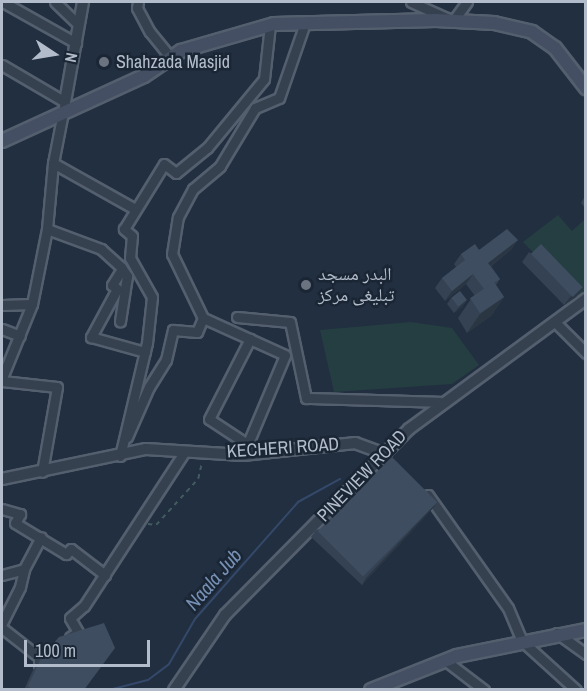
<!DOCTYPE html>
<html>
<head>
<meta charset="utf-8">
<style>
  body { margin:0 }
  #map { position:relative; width:587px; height:691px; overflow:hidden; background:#222f40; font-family:"Archivo Narrow","Noto Naskh Arabic",sans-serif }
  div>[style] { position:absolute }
  .green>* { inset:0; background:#243e41 }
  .stream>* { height:2px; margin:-1px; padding:0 1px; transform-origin:1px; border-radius:1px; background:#344969 }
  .path>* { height:1.5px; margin-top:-0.75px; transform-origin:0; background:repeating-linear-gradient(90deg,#425b5e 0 4.5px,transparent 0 9px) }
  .roads { filter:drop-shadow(2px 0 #545f6e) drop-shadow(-2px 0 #545f6e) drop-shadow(0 2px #545f6e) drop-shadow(0 -2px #545f6e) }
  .minor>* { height:9px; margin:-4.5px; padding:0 4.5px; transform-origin:4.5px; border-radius:4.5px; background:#364150 }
  .tertiary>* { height:10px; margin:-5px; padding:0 5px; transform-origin:5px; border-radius:5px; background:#364150 }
  .secondary>* { height:12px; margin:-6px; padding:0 6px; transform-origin:6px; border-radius:6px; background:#444f63 }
  .wall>* { inset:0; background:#354253 }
  .shaded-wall>* { inset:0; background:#2b3643 }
  .building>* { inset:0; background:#3e4d60; transform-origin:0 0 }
  .dots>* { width:16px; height:16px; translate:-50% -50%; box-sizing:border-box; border:3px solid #1b2635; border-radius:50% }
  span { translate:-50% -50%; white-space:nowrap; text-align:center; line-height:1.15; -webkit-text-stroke:5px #1b2635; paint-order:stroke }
  .poi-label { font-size:18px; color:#b2bccb }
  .left { translate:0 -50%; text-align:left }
  .street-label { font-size:18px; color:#b2bccb }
  .water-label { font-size:20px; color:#7791b5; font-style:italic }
  .frame { position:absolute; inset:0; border:3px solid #b2bccb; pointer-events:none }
  .north { position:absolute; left:24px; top:24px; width:60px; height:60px; -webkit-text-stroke:4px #1b2635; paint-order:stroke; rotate:102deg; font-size:16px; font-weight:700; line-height:24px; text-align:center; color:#b2bccb }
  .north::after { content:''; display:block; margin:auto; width:21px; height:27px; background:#b2bccb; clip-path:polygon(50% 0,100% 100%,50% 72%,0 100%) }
  .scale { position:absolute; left:24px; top:640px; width:126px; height:27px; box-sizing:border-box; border:3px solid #b2bccb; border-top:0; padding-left:8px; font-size:18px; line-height:21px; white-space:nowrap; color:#b2bccb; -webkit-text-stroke:4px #1b2635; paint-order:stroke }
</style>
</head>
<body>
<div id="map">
  <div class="green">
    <i style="clip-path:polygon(558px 215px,572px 231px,585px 219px,585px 290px,576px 297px,523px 242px)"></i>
    <i style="clip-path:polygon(411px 322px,452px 328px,479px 365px,452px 384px,334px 392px,320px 330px)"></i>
  </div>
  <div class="stream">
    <i style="left:109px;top:690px;width:40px;rotate:-14.4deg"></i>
    <i style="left:148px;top:680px;width:26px;rotate:-37deg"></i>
    <i style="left:169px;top:664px;width:52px;rotate:-60deg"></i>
    <i style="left:195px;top:619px;width:156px;rotate:-48.6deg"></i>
    <i style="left:298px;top:502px;width:48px;rotate:-28.7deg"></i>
  </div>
  <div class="path">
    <i style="left:148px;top:524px;width:8px;rotate:7deg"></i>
    <i style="left:156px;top:525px;width:62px;rotate:-47.6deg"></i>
    <i style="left:198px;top:479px;width:17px;rotate:-77deg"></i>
  </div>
  <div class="roads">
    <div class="minor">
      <i style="left:3px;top:2px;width:84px;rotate:29.3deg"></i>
      <i style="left:55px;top:2px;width:32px;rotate:44deg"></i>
      <i style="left:138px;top:2px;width:6px;rotate:99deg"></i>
      <i style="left:137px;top:8px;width:27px;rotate:62deg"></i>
      <i style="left:150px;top:32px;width:33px;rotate:51deg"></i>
      <i style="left:411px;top:2px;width:46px;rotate:24.3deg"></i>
      <i style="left:453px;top:21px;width:24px;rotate:-54deg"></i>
      <i style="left:2px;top:65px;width:73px;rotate:30.4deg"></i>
      <i style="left:65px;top:102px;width:62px;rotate:101.1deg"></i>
      <i style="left:53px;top:163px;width:66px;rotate:95.2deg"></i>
      <i style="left:47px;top:229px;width:76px;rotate:101.3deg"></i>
      <i style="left:32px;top:304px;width:80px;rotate:112.1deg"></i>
      <i style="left:53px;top:163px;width:94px;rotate:29.3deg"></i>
      <i style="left:47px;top:229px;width:58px;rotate:20.3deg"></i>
      <i style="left:101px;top:249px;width:27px;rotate:42deg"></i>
      <i style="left:121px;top:267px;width:11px;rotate:56deg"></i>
      <i style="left:127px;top:276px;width:46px;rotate:98.8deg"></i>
      <i style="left:122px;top:269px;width:19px;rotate:122deg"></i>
      <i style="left:112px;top:285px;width:6px;rotate:39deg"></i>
      <i style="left:117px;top:289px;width:55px;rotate:118.4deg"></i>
      <i style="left:91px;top:337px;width:56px;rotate:15.5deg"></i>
      <i style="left:2px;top:305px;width:30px;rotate:-2deg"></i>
      <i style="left:237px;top:317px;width:53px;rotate:5.4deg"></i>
      <i style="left:290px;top:322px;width:78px;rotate:78.1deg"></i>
      <i style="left:306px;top:398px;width:134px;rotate:1.7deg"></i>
      <i style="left:555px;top:322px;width:44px;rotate:45deg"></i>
      <i style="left:2px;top:329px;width:19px;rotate:21deg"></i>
      <i style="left:2px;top:381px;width:55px;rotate:6.2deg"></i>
      <i style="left:57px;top:387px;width:86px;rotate:100deg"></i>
      <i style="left:127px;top:437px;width:55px;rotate:-66.3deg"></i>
      <i style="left:149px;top:387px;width:32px;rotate:-58deg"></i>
      <i style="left:166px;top:360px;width:31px;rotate:-77deg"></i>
      <i style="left:173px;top:330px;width:24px;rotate:5deg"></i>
      <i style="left:197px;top:332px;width:15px;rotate:-67deg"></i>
      <i style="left:247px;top:444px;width:45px;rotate:-146.7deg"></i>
      <i style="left:209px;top:419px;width:90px;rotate:-62.9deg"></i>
      <i style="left:243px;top:455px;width:108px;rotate:-67.2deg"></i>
      <i style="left:285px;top:355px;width:90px;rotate:-155.7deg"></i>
      <i style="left:203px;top:318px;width:71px;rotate:-115.8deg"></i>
      <i style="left:172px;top:254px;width:37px;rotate:-81deg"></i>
      <i style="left:178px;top:217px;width:32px;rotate:-62deg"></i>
      <i style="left:193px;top:189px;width:35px;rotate:-40deg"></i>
      <i style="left:220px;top:166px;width:68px;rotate:-58.9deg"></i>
      <i style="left:255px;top:108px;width:26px;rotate:-23deg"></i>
      <i style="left:279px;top:98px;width:79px;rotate:-70.9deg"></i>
      <i style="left:120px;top:456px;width:116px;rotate:-76.6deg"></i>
      <i style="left:147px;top:343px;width:46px;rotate:-83.8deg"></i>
      <i style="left:152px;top:297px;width:45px;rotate:-119.4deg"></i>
      <i style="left:130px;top:258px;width:22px;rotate:-85deg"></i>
      <i style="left:132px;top:236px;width:11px;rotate:-139deg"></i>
      <i style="left:124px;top:229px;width:76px;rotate:-58.4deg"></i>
      <i style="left:164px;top:164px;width:15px;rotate:37deg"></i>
      <i style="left:176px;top:173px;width:40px;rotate:-39deg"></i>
      <i style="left:207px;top:148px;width:89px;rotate:-50.4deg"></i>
      <i style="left:264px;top:79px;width:54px;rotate:-83.7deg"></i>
      <i style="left:428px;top:495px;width:138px;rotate:54.7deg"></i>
      <i style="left:508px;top:608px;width:36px;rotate:67deg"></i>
      <i style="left:522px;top:641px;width:73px;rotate:42.2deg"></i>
      <i style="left:2px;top:509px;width:19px;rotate:16deg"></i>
      <i style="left:20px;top:514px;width:10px;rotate:119deg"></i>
      <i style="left:15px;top:523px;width:60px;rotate:31.3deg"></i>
      <i style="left:66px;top:554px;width:7px;rotate:-45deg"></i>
      <i style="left:71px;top:549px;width:43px;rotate:37.4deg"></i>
      <i style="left:2px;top:575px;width:23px;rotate:-15deg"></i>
      <i style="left:24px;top:569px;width:36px;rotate:-62deg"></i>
      <i style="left:2px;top:623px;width:40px;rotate:-63.4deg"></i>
      <i style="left:20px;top:587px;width:18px;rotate:-77deg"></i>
      <i style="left:2px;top:628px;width:47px;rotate:38.1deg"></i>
      <i style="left:39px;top:657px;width:8px;rotate:90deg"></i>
      <i style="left:557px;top:633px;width:36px;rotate:36deg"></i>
      <i style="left:70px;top:637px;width:9px;rotate:-32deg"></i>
      <i style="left:78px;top:632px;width:16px;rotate:-120deg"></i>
      <i style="left:70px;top:618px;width:18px;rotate:-41deg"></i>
      <i style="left:84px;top:606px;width:185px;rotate:-56.9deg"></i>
      <i style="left:446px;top:661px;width:48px;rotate:37.3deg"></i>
    </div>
    <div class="tertiary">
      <i style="left:65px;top:102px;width:102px;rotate:-79.8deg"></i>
      <i style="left:2px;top:479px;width:147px;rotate:-11.8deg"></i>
      <i style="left:146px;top:449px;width:97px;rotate:3.5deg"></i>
      <i style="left:243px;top:455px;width:113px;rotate:-6.1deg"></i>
      <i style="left:355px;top:443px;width:32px;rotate:20deg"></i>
      <i style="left:174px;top:690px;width:91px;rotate:-55.8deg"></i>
      <i style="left:225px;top:615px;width:262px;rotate:-45.3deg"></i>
      <i style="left:409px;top:429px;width:220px;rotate:-36.3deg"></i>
    </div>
    <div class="secondary">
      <i style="left:2px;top:141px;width:156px;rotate:-24.6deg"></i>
      <i style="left:144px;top:76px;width:45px;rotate:-34deg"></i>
      <i style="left:181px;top:51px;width:97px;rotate:-16.2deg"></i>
      <i style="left:274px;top:24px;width:162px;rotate:-1.4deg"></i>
      <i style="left:436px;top:20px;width:58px;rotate:3deg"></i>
      <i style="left:494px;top:23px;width:39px;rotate:13deg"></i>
      <i style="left:532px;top:32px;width:28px;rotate:35deg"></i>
      <i style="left:555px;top:48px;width:51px;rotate:52.2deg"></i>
      <i style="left:371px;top:690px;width:92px;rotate:-21.6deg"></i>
      <i style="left:457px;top:656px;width:132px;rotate:-11.4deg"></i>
    </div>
  </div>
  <div class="wall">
    <i style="clip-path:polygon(585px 196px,585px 208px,581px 203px)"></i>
    <i style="clip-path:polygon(518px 240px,511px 250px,491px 266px,500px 279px,496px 285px,504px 297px,491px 316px,467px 333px,458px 318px,471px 299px,475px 296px,466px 284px,445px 301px,435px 288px,442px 278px,456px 267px,454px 264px,461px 254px)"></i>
    <i style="clip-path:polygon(529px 252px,583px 287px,576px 297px,564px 305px,522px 262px)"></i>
    <i style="clip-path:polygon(451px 298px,467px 300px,462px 307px,454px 313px,447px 304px)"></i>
    <i style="clip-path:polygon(437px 502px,433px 508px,362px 585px,311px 537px,316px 530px)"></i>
    <i style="clip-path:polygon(41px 658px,85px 690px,24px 690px,32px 672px)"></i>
  </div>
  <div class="shaded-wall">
    <i style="clip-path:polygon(518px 240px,511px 250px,481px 273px,488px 263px)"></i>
    <i style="clip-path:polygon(473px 274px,466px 284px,445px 301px,452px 291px)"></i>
    <i style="clip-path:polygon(583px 287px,576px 297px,564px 305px,571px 296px)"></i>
    <i style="clip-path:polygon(504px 297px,491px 316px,467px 333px,480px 314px)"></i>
    <i style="clip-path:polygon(467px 300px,462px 307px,454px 313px,459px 307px)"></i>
    <i style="clip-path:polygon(437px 502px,433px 508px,362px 585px,366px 578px)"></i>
  </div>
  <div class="building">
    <i style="clip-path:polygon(507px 229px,518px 240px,488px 263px,500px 279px,484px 289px,473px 274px,452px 291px,442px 278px,465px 260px,461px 254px,475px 244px,479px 250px)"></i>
    <i style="left:541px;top:244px;width:60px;height:14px;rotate:46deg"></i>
    <i style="left:494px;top:282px;width:18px;height:29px;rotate:56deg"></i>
    <i style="left:460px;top:291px;width:11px;height:11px;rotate:52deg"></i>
    <i style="left:392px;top:457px;width:64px;height:105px;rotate:45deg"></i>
    <i style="clip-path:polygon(104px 623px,115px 648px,84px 690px,33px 690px,28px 686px,41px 658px,59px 637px)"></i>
  </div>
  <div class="dots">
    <i style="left:104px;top:62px;background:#6b7280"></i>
    <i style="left:306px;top:285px;background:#6b7280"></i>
  </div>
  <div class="poi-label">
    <span class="left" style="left:116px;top:62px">Shahzada Masjid</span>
    <span class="left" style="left:318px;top:285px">البدر مسجد<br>تبلیغی مرکز</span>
  </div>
  <div class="street-label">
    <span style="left:283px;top:448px;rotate:-4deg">KECHERI ROAD</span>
    <span style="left:362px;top:476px;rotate:-46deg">PINEVIEW ROAD</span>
  </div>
  <div class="water-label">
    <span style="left:213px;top:579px;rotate:-49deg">Naala Jub</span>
  </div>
  <div class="frame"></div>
  <div class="north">N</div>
  <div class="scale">100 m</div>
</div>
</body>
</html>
